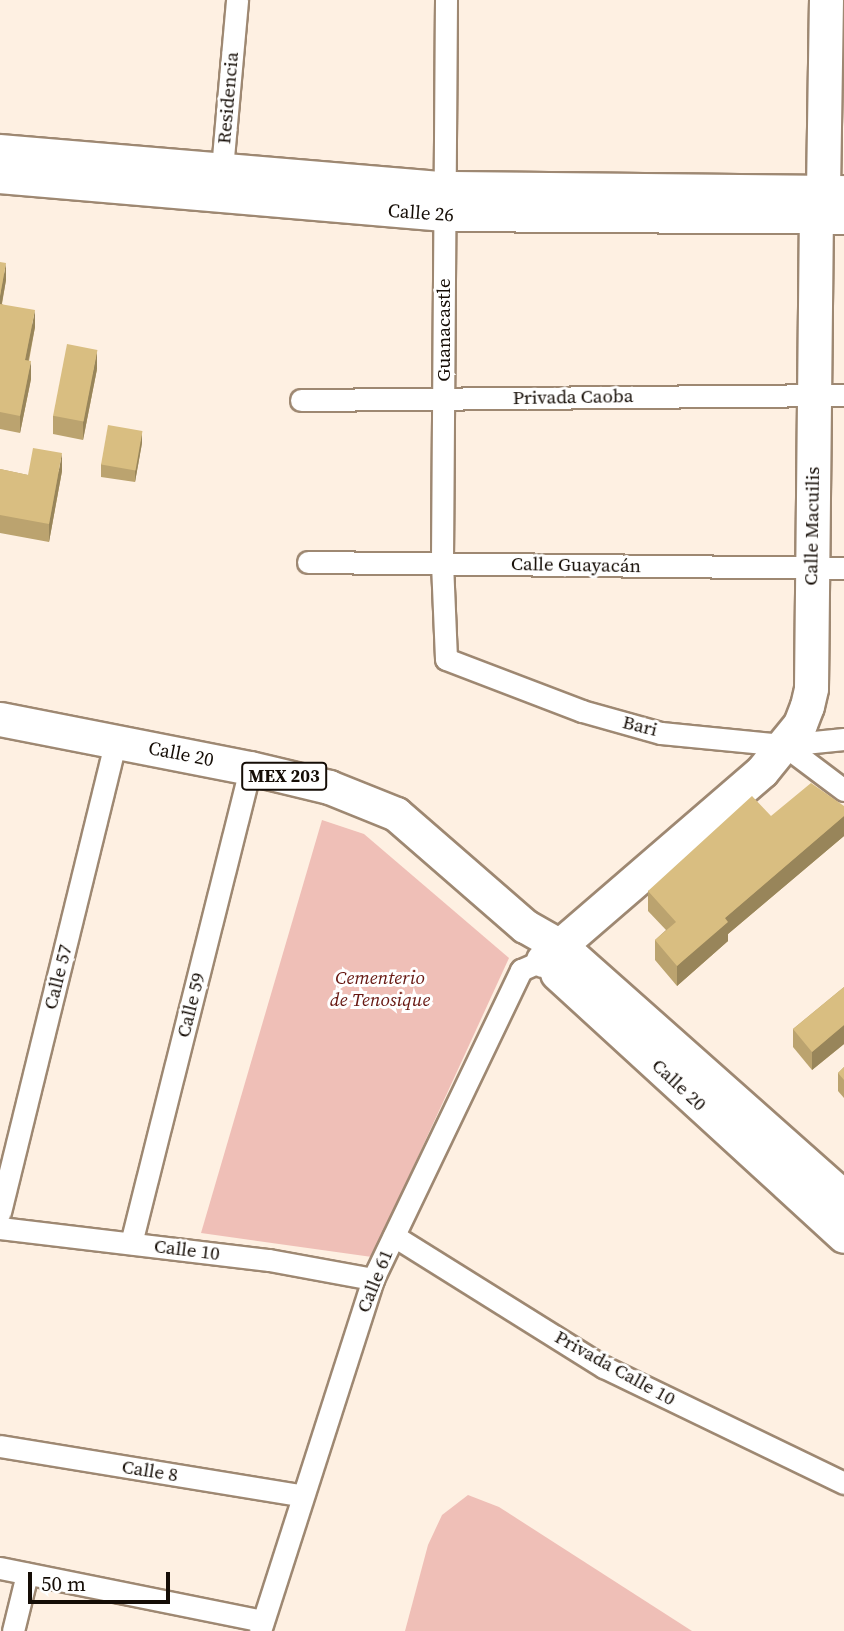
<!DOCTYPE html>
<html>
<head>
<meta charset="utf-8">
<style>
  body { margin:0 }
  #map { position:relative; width:844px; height:1631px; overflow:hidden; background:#fef0e2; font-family:"Source Serif 4",serif }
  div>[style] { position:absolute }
  .green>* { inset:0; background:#efbfb7 }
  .roads { filter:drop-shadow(2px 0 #9e8872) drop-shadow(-2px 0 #9e8872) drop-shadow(0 2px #9e8872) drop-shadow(0 -2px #9e8872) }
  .minor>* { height:21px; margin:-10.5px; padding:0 10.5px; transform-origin:10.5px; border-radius:10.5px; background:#fff }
  .secondary>* { height:30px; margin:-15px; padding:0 15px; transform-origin:15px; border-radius:15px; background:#fff }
  .primary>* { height:33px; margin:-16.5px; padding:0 16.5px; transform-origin:16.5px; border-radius:16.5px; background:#fff }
  .wall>* { inset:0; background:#bba36f }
  .shaded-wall>* { inset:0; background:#98855a }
  .building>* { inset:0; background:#d9be81; transform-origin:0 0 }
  span { translate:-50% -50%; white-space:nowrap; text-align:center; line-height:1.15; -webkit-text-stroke:6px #fff; paint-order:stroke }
  .shield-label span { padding:2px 5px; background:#fff; border:2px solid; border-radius:5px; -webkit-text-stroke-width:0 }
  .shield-label { font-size:18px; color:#150d06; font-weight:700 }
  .street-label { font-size:19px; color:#150d06 }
  .park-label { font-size:19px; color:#661610; font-style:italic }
  .scale { position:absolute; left:28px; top:1572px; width:142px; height:32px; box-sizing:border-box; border:4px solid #150d06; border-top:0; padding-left:9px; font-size:21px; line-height:24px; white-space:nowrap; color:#150d06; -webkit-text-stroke:5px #fff; paint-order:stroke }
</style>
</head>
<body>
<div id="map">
  <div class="green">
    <i style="clip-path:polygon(322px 820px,364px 834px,509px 958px,372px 1257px,201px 1233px)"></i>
    <i style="clip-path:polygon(468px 1495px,499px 1507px,692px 1631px,405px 1631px,428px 1545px,442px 1515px)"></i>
  </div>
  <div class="roads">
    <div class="minor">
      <i style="left:446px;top:0;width:563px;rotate:90.41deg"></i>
      <i style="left:442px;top:563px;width:96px;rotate:87.6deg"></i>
      <i style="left:446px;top:659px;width:146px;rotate:20.9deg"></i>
      <i style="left:582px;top:711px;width:82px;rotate:15.6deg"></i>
      <i style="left:661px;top:733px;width:124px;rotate:5.6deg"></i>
      <i style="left:784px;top:745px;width:60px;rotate:-5.7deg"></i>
      <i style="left:221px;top:180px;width:181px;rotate:-84.9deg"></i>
      <i style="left:301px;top:400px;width:543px;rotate:-0.53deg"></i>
      <i style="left:308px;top:562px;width:536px;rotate:0.64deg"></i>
      <i style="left:784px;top:745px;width:75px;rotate:36.9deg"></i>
      <i style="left:0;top:1212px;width:485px;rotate:-76.2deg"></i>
      <i style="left:0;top:1228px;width:271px;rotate:6.8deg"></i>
      <i style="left:269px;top:1260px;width:106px;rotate:10.4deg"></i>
      <i style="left:394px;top:1236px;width:248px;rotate:32deg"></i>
      <i style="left:604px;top:1367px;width:267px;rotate:25.8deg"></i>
      <i style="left:131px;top:1243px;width:490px;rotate:-75.9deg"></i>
      <i style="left:0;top:1446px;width:304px;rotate:9.3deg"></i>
      <i style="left:0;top:1568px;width:268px;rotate:11.4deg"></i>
      <i style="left:13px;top:1631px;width:59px;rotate:-76.2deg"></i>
      <i style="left:260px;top:1631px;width:370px;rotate:-72.2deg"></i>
      <i style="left:373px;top:1279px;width:343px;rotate:-64.4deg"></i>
      <i style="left:521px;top:970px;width:24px;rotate:-24deg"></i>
    </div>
    <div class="secondary">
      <i style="left:0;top:150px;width:447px;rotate:4.8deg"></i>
      <i style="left:445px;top:187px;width:399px;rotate:0.6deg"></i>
      <i style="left:0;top:178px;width:446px;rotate:4.9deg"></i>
      <i style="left:444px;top:216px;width:400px;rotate:0.4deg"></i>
    </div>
    <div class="primary">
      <i style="left:0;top:719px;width:255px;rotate:11.1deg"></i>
      <i style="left:250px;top:768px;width:81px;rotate:13.5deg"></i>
      <i style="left:329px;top:787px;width:72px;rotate:21.9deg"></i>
      <i style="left:396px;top:814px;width:171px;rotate:41deg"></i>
      <i style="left:525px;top:926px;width:43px;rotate:29.6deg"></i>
      <i style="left:562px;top:947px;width:377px;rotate:41.6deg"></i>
      <i style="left:543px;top:960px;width:289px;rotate:-40.8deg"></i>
      <i style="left:762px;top:771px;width:60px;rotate:-51deg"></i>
      <i style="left:800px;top:724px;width:19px;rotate:-69deg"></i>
      <i style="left:807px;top:706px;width:18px;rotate:-77deg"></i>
      <i style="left:811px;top:688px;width:470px;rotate:-89.4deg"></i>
      <i style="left:816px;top:218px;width:29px;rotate:-76deg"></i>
      <i style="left:823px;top:190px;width:190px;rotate:-89.1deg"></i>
      <i style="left:557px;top:973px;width:389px;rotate:42.5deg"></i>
    </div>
  </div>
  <div class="wall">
    <i style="clip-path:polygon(0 262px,6px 280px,2px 304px,35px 327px,29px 361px,31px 379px,20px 433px,0 429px)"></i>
    <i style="clip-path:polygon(97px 369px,83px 440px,53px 434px,53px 416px)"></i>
    <i style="clip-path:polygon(142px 443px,135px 482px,101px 477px,101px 464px)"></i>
    <i style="clip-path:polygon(0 469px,28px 475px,62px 471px,49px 542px,0 533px)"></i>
    <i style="clip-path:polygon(844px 806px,844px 836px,728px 934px,728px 941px,677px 986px,655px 960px,655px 940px,666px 930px,648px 911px,648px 891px,771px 816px)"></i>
    <i style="clip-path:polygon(844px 987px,844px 1044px,812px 1070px,793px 1047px,793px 1029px)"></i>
    <i style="clip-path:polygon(844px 1067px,844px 1098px,838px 1091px,838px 1073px)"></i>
  </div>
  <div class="shaded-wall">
    <i style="clip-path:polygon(6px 263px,6px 280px,0 313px,0 296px)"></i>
    <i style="clip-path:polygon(35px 310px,35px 327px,25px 377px,25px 360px)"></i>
    <i style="clip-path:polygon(97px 350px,97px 369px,83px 440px,83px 422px)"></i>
    <i style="clip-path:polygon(31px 361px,31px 379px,20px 433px,20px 416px)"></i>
    <i style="clip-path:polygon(142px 431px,142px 443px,135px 482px,135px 470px)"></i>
    <i style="clip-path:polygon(62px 453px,62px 471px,49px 542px,49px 524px)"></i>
    <i style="clip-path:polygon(844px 816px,844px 836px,728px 934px,728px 941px,677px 986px,677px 966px,725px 918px)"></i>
    <i style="clip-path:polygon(844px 1025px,844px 1044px,812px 1070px,812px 1052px)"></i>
  </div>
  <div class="building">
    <i style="clip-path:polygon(0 262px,6px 263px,0 296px)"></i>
    <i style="clip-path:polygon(0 304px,35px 310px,25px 360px,31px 361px,20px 416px,0 412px)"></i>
    <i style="left:67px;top:344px;width:31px;height:73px;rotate:11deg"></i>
    <i style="left:108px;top:425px;width:35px;height:40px;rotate:10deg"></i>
    <i style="clip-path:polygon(33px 448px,62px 453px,49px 524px,0 515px,0 469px,28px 475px)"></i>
    <i style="clip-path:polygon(811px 783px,844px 806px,844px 816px,725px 918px,728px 922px,677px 966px,655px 940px,676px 922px,648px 891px,752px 796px,771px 816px)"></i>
    <i style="clip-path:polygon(844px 987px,844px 1025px,812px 1052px,793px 1029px)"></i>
    <i style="clip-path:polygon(844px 1067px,844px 1080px,838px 1073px)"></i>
  </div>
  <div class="shield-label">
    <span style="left:284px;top:776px">MEX 203</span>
  </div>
  <div class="street-label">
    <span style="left:228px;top:98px;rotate:-85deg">Residencia</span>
    <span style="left:421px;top:213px;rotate:4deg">Calle 26</span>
    <span style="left:444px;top:330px;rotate:-90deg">Guanacastle</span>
    <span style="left:573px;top:397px;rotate:-1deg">Privada Caoba</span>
    <span style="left:812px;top:526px;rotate:-89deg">Calle Macuilis</span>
    <span style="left:576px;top:565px;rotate:1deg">Calle Guayacán</span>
    <span style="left:640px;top:726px;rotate:14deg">Bari</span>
    <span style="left:181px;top:754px;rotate:11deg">Calle 20</span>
    <span style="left:58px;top:977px;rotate:-76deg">Calle 57</span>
    <span style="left:191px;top:1005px;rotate:-76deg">Calle 59</span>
    <span style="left:679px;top:1085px;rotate:43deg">Calle 20</span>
    <span style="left:187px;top:1250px;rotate:7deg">Calle 10</span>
    <span style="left:375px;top:1281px;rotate:-68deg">Calle 61</span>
    <span style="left:615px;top:1368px;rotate:29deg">Privada Calle 10</span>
    <span style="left:150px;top:1471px;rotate:9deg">Calle 8</span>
  </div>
  <div class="park-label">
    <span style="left:380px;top:989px">Cementerio<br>de Tenosique</span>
  </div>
  <div class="scale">50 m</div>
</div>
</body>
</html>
